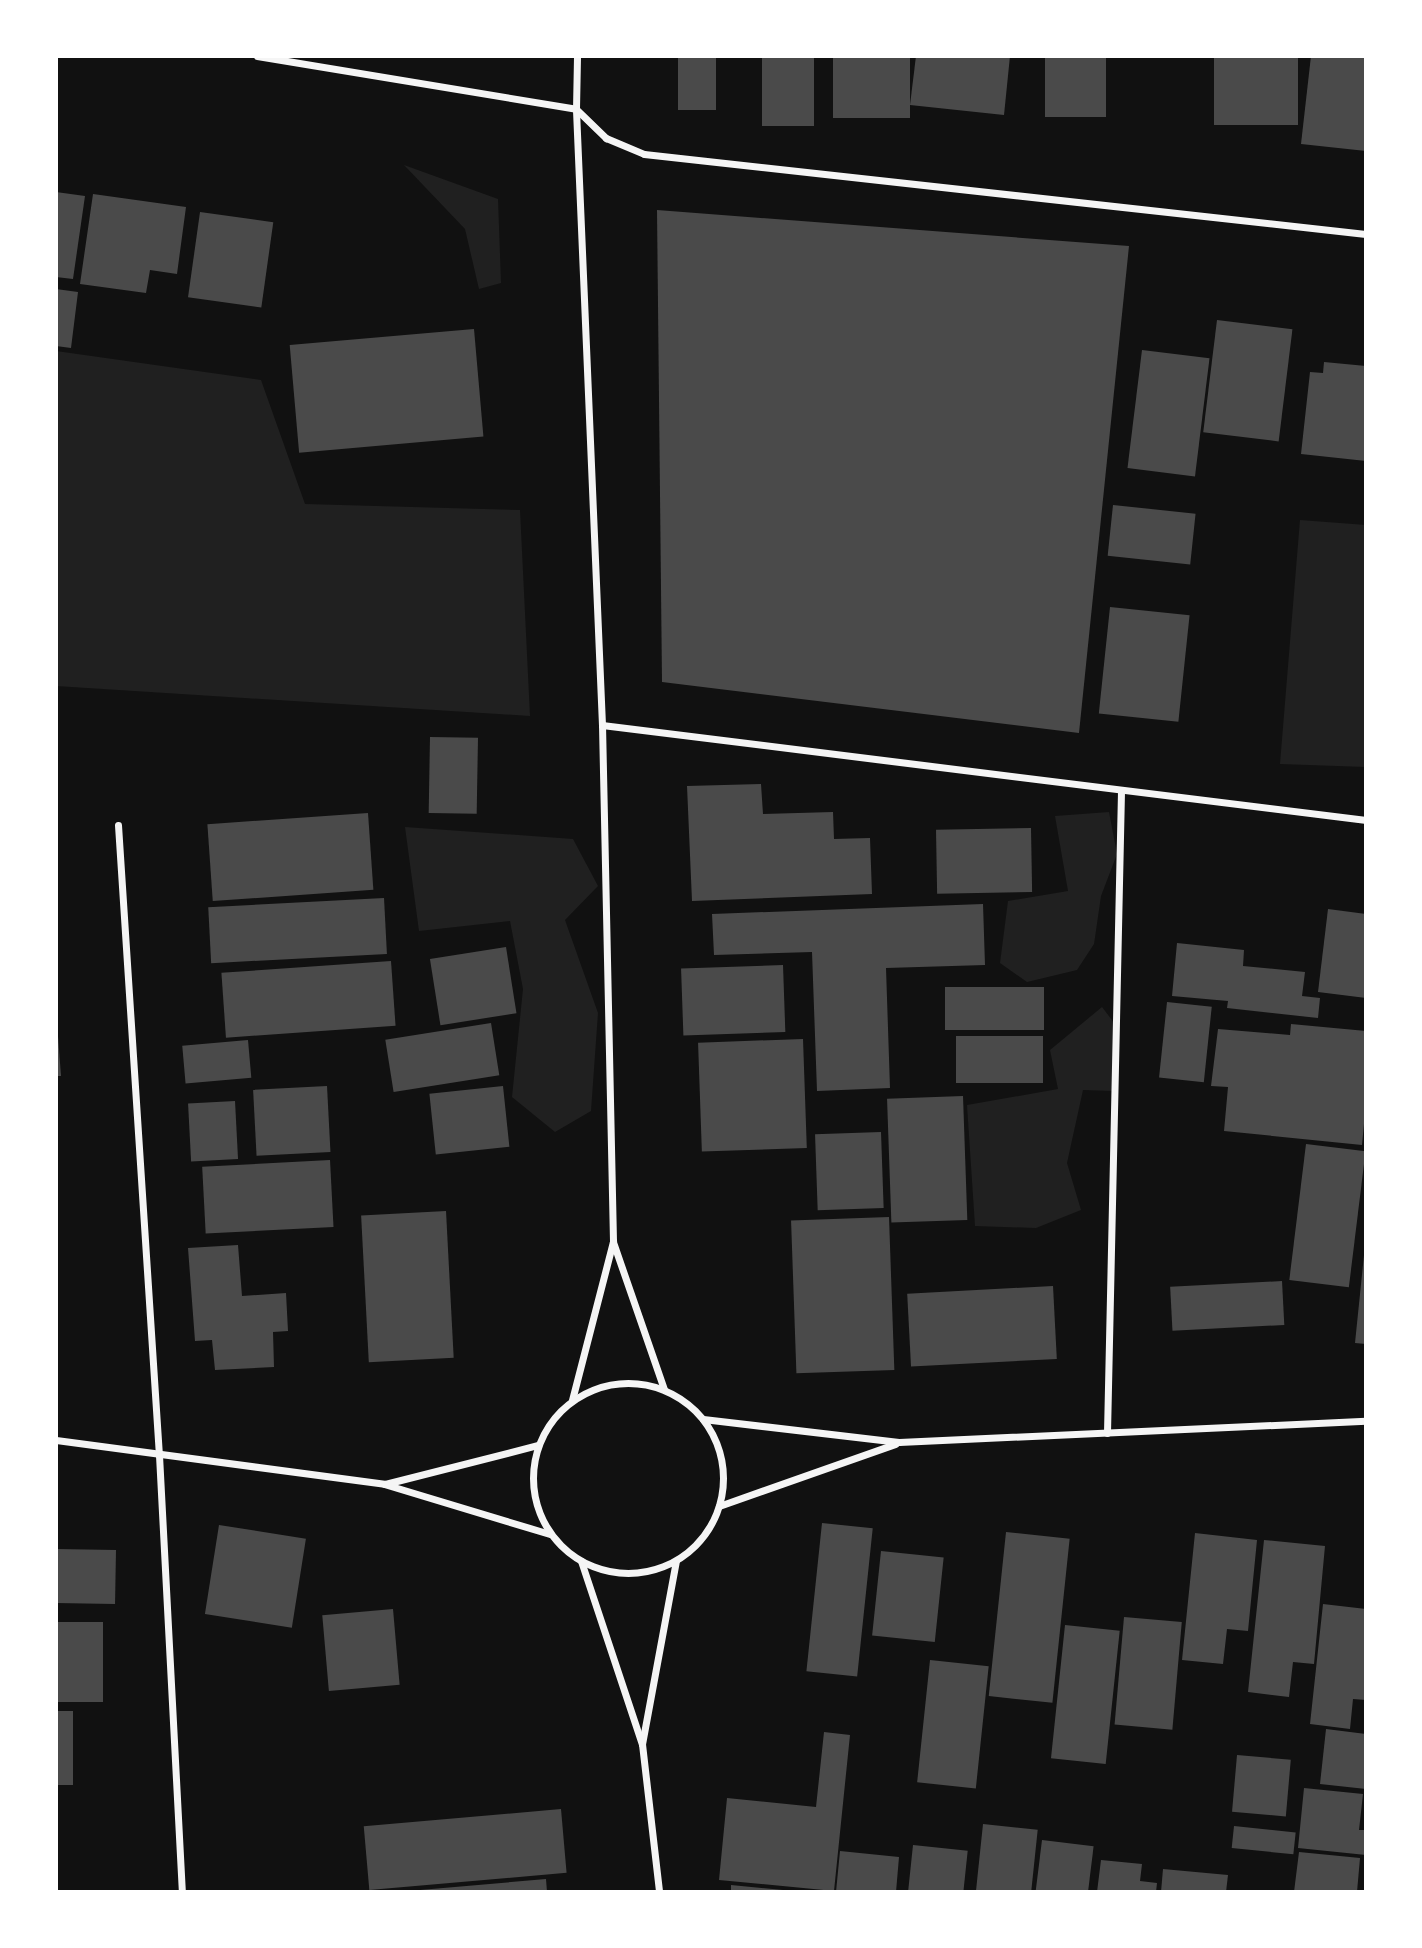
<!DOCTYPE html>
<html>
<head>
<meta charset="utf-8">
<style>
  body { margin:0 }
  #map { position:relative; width:1422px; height:1948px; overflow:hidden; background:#111; font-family:"Titillium Web",sans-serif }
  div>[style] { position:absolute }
  .green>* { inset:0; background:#202020 }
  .building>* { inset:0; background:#4a4a4a; transform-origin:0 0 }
  .minor>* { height:7px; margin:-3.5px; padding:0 3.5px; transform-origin:3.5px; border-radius:3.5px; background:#f5f5f5 }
  .minor>.ring { margin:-3.5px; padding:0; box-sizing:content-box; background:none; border:7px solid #f5f5f5; border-radius:50% }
  span { translate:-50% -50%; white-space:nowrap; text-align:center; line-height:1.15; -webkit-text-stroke:6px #fff; paint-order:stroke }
  .frame { position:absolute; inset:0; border:58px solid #fff; pointer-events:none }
</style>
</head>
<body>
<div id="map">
  <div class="green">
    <i style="clip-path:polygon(404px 165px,498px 199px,501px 283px,479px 289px,465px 229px)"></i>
    <i style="clip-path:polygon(56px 351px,261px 380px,305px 504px,520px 510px,530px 716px,56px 686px)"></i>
    <i style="clip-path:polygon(1300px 520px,1366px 525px,1366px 767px,1280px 764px)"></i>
    <i style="clip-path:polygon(1109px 812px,1117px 854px,1101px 896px,1094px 944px,1077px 970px,1027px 982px,1000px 963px,1008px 901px,1068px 891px,1055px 816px)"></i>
    <i style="clip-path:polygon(405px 827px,573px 839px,598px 886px,565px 920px,598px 1013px,591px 1111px,555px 1132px,512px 1097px,523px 989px,510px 921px,419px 931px)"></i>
    <i style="clip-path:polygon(1102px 1007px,1115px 1024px,1113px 1091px,1083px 1090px,1067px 1163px,1081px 1210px,1036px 1228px,975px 1226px,967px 1105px,1058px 1089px,1050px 1050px)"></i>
  </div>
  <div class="building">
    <i style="left:678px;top:56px;width:38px;height:54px"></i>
    <i style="left:762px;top:56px;width:52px;height:70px"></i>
    <i style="left:833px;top:56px;width:77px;height:62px"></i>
    <i style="clip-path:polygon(916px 56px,1010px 56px,1004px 115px,910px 105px)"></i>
    <i style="left:1045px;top:56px;width:61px;height:61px"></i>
    <i style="left:1214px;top:56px;width:84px;height:69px"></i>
    <i style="clip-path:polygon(1311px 56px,1366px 56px,1366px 151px,1301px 144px)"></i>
    <i style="clip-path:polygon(56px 192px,85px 196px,73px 279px,56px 277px)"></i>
    <i style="clip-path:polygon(93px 194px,186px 207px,177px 274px,150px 270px,146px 293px,80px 284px)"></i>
    <i style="clip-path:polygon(657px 210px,1129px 246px,1079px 733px,662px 682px)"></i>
    <i style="left:200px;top:212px;width:74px;height:86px;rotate:8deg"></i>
    <i style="clip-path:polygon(56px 289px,78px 292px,71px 348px,56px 346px)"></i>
    <i style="left:1217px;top:320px;width:76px;height:113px;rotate:7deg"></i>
    <i style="left:474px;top:329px;width:108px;height:185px;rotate:85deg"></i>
    <i style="left:1142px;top:350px;width:68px;height:119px;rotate:7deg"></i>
    <i style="clip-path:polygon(1324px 362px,1366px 366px,1366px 461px,1301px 454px,1310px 372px,1323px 373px)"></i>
    <i style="left:1113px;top:505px;width:83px;height:51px;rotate:6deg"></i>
    <i style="left:1110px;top:607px;width:80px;height:107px;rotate:6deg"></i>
    <i style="left:430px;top:737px;width:48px;height:76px;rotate:1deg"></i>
    <i style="clip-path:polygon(761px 784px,763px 814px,833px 812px,834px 839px,870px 838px,872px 894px,692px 901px,687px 786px)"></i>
    <i style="left:368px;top:813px;width:77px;height:161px;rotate:86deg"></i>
    <i style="left:1031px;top:828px;width:64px;height:95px;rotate:89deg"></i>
    <i style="left:384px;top:898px;width:56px;height:176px;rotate:87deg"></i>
    <i style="clip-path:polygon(983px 904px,985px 965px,886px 968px,890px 1088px,817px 1091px,812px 952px,714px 955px,712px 914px)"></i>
    <i style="clip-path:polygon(1328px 909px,1366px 914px,1366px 998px,1318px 992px)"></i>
    <i style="clip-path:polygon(1177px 943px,1244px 950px,1243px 966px,1305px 972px,1302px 996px,1320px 998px,1318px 1018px,1227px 1008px,1228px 1001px,1172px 996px)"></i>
    <i style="left:506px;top:947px;width:67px;height:77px;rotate:81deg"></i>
    <i style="left:391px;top:961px;width:65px;height:170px;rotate:86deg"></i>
    <i style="left:783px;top:965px;width:67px;height:102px;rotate:88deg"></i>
    <i style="left:1044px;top:987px;width:43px;height:99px;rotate:90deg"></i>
    <i style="left:1167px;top:1002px;width:45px;height:76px;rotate:6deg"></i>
    <i style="left:491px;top:1023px;width:53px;height:107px;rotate:81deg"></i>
    <i style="clip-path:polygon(1291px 1024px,1366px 1031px,1366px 1103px,1362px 1145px,1224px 1131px,1228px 1087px,1211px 1086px,1218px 1029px,1290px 1035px)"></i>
    <i style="clip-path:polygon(58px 1036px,61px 1076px,56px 1076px,56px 1037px)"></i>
    <i style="left:1043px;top:1036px;width:47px;height:87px;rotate:90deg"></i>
    <i style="left:803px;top:1039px;width:109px;height:105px;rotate:88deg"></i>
    <i style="left:248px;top:1040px;width:38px;height:66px;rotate:85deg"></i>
    <i style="left:327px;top:1086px;width:66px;height:74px;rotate:87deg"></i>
    <i style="left:503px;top:1086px;width:61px;height:74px;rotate:84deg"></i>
    <i style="left:963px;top:1096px;width:124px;height:76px;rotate:88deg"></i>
    <i style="left:235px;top:1101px;width:58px;height:47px;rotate:87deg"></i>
    <i style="left:881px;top:1132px;width:76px;height:66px;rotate:88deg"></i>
    <i style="left:1306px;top:1144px;width:60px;height:137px;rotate:7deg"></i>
    <i style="left:330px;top:1160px;width:67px;height:128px;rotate:87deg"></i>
    <i style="left:446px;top:1211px;width:147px;height:85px;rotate:87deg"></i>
    <i style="left:889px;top:1217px;width:153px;height:98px;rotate:88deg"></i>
    <i style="clip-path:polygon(238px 1245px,242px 1296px,286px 1293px,288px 1331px,273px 1332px,274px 1367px,215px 1370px,212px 1340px,195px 1341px,188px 1248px)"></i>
    <i style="clip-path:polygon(1364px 1255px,1366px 1255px,1366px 1344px,1355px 1343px)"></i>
    <i style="left:1282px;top:1281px;width:44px;height:112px;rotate:87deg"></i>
    <i style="left:1053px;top:1286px;width:73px;height:146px;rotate:87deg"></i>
    <i style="left:822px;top:1523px;width:51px;height:149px;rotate:6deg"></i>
    <i style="left:219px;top:1525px;width:88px;height:90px;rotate:9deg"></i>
    <i style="left:1006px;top:1532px;width:64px;height:165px;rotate:6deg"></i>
    <i style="clip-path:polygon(1195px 1533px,1257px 1540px,1248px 1631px,1227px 1629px,1223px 1664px,1182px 1660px)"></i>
    <i style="clip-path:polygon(1264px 1540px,1325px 1546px,1314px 1664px,1293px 1662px,1289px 1697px,1248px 1692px)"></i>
    <i style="left:56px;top:1549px;width:60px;height:54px;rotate:1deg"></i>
    <i style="left:881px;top:1551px;width:63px;height:85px;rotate:6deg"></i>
    <i style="clip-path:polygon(1323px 1604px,1366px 1609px,1366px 1700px,1353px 1699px,1350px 1729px,1310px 1724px)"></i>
    <i style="left:393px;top:1609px;width:76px;height:71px;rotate:85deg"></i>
    <i style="left:1124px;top:1617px;width:58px;height:108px;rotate:5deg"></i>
    <i style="left:56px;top:1622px;width:47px;height:80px"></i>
    <i style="left:1065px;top:1625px;width:55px;height:134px;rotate:6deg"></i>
    <i style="left:930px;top:1660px;width:59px;height:123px;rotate:6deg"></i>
    <i style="left:56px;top:1711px;width:17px;height:74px"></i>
    <i style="clip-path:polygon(1326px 1729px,1366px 1734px,1366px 1789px,1320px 1784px)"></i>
    <i style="clip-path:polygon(824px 1732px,850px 1735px,834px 1891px,719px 1880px,727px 1798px,816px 1807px)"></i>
    <i style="left:1237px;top:1755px;width:54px;height:57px;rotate:5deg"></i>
    <i style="clip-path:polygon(1304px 1788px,1363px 1794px,1359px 1830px,1366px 1830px,1366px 1855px,1298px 1848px)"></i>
    <i style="left:561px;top:1809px;width:64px;height:198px;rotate:85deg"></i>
    <i style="left:983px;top:1824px;width:55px;height:68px;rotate:6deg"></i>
    <i style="left:1234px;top:1826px;width:62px;height:22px;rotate:6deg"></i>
    <i style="left:1042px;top:1840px;width:52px;height:52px;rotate:7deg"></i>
    <i style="left:913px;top:1845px;width:55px;height:47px;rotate:6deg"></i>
    <i style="clip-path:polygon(840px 1851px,899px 1857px,896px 1892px,836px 1892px)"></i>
    <i style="clip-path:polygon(1299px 1852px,1360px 1858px,1357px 1892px,1294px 1892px)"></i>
    <i style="clip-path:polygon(1101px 1860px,1142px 1864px,1140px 1881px,1157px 1883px,1156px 1892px,1097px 1892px)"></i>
    <i style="clip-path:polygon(1163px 1869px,1228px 1875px,1226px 1892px,1161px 1892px)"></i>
    <i style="clip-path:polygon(546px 1879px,547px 1892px,420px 1892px,420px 1890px)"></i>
    <i style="clip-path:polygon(731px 1885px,783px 1890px,783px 1892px,731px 1892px)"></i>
  </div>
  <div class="minor">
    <i style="left:257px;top:56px;width:323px;rotate:9.4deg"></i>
    <i style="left:576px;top:109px;width:42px;rotate:44deg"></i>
    <i style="left:606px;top:138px;width:41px;rotate:22.8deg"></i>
    <i style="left:644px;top:154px;width:726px;rotate:6.32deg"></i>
    <i style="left:602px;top:725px;width:770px;rotate:7.09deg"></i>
    <i style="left:118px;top:825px;width:631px;rotate:86.28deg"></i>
    <i style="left:159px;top:1455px;width:438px;rotate:87deg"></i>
    <i style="left:613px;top:1242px;width:156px;rotate:70.9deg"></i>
    <i class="ring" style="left:533px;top:1383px;width:183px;height:183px"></i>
    <i style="left:572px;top:1400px;width:164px;rotate:-75.5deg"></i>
    <i style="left:613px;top:1241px;width:516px;rotate:-91.22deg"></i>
    <i style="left:602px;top:725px;width:617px;rotate:-92.42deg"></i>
    <i style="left:576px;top:109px;width:53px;rotate:-88.9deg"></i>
    <i style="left:703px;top:1419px;width:197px;rotate:6.7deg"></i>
    <i style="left:899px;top:1442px;width:467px;rotate:-2.6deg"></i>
    <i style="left:1107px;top:1433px;width:641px;rotate:-88.75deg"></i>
    <i style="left:56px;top:1440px;width:331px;rotate:7.6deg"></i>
    <i style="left:384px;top:1484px;width:173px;rotate:16.8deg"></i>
    <i style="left:385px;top:1484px;width:158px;rotate:-14.3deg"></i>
    <i style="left:719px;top:1506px;width:187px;rotate:-19.4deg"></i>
    <i style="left:581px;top:1561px;width:193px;rotate:71.6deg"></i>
    <i style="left:642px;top:1744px;width:149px;rotate:83.4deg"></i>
    <i style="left:642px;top:1744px;width:186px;rotate:-79.5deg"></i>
  </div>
  <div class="frame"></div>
</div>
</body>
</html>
